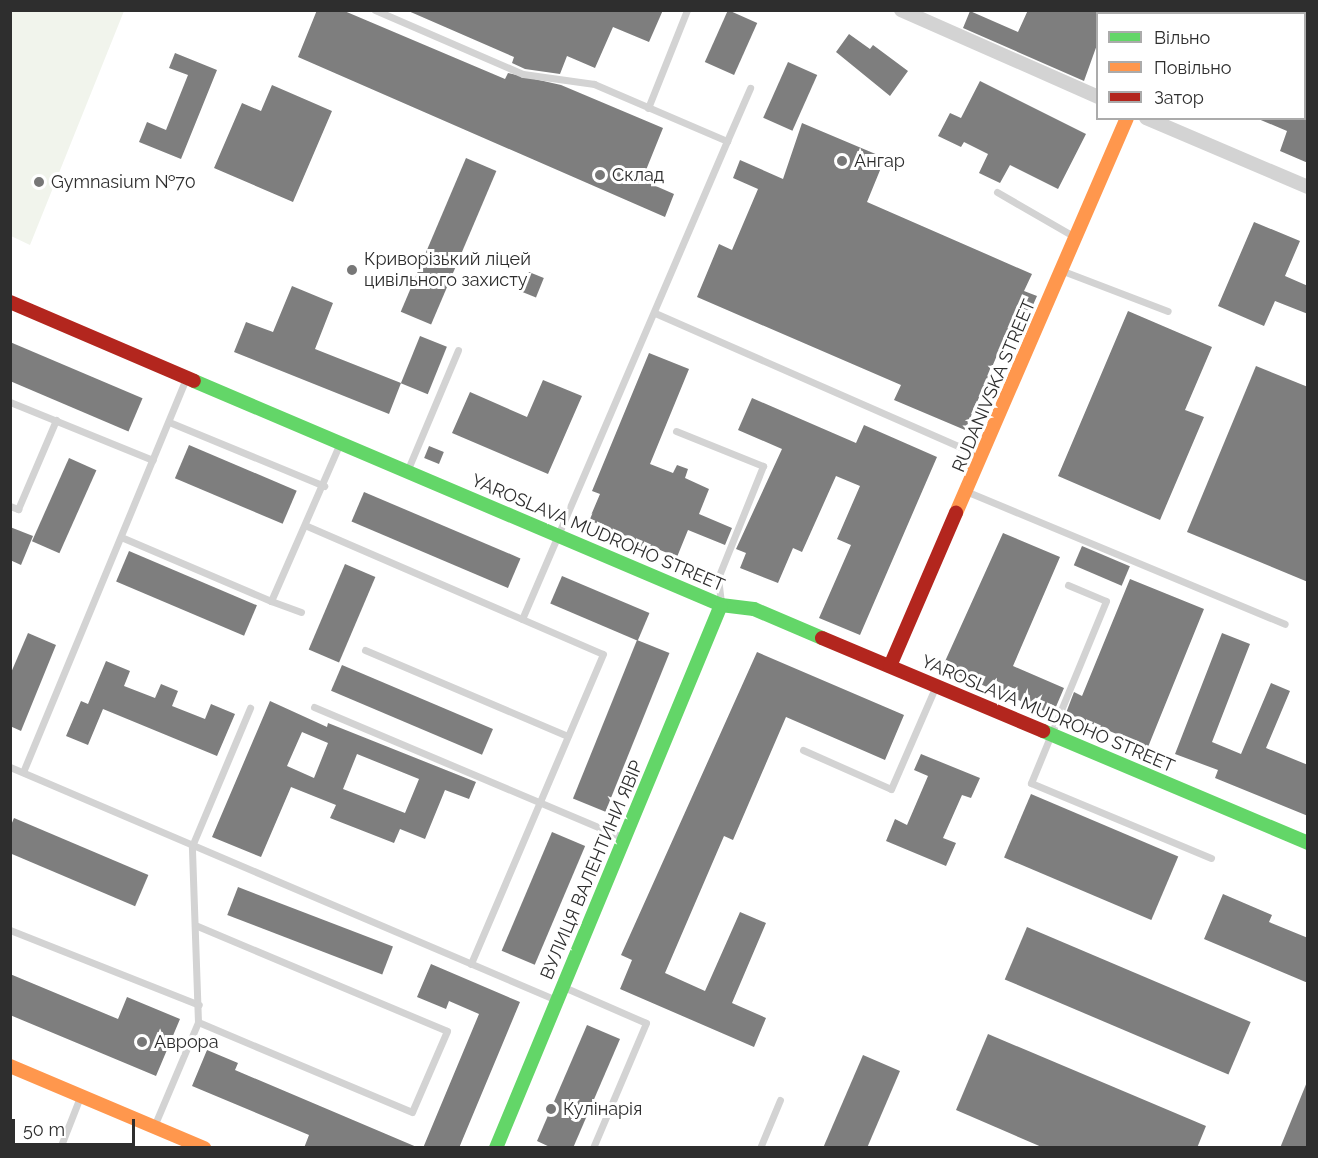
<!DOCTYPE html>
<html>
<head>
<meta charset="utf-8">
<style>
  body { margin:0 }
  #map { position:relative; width:1318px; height:1158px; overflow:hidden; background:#fff; font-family:Raleway,sans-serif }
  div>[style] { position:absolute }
  .green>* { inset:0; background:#f1f4ec }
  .building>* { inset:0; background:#7e7e7e; transform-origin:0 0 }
  .lane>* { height:7px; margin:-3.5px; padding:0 3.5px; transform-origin:3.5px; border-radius:3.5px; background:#d3d3d3 }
  .street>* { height:14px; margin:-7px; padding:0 7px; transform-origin:7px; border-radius:7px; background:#d3d3d3 }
  .fast>* { height:14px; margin:-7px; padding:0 7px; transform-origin:7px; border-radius:7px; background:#63d668 }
  .slow>* { height:14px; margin:-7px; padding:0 7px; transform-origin:7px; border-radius:7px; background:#ff974d }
  .jam>* { height:14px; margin:-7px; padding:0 7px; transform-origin:7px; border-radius:7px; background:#b3261e }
  .dots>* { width:16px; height:16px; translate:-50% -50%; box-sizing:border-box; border:3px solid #fff; border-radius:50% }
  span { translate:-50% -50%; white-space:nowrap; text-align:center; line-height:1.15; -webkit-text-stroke:6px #fff; paint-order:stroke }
  .poi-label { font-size:18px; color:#2e2e2e }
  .left { translate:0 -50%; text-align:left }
  .street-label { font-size:18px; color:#2e2e2e }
  .frame { position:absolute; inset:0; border:12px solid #2e2e2e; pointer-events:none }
  .legend { position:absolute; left:1096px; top:12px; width:210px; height:108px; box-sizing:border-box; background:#fff; border:2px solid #ababab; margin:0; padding:8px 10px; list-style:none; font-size:18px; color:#2e2e2e }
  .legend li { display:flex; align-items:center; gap:12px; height:30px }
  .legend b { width:30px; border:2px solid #ababab }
  .scale { position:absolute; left:12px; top:1119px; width:123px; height:27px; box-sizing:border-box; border:3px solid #2e2e2e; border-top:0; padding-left:8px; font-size:18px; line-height:21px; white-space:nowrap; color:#2e2e2e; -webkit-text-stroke:4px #fff; paint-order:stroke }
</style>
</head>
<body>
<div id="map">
  <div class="green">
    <i style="clip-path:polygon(10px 11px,124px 11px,30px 245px,11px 236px)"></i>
  </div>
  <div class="building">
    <i style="clip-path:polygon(317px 10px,342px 10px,505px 79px,508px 73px,561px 85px,663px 128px,642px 180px,674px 194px,665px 217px,298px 57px)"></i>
    <i style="clip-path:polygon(406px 10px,663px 10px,649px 42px,613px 27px,595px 68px,567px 56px,560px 74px,525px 69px,512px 63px,514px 57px)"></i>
    <i style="left:728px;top:10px;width:32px;height:57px;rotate:24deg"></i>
    <i style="clip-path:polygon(1028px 10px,1098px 10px,1098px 42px,1084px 81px,963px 28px,970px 11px,1018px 32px)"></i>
    <i style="clip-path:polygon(849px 34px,870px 49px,873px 45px,908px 71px,890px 96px,836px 52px)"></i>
    <i style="clip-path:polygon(175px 53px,217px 70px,181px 159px,139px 142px,147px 122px,166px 130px,188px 75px,169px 68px)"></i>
    <i style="left:788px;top:62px;width:32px;height:61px;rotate:24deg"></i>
    <i style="clip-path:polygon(980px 81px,1086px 134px,1058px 189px,1010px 165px,1000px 183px,979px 173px,988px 154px,964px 142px,961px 147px,938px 136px,950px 113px,961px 118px)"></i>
    <i style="clip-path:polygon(272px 85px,332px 111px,293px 202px,214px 168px,242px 103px,261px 111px)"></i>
    <i style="clip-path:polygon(1256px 118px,1308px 118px,1308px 163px,1280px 151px,1287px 131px)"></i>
    <i style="clip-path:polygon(802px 123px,885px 158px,867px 202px,1032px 274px,1024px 291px,1037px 296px,1025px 323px,1013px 318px,965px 430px,894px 400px,901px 385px,697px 297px,719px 244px,732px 250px,758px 189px,733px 178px,740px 160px,783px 179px)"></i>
    <i style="left:466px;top:158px;width:33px;height:167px;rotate:23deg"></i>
    <i style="clip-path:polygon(1254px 222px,1300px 241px,1285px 276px,1308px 286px,1308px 314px,1275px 301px,1264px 326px,1218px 306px)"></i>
    <i style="left:529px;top:272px;width:16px;height:21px;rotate:22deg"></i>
    <i style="clip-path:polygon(292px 286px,333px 303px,315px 349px,401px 383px,389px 414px,234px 352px,246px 322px,273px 332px)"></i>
    <i style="clip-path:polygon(1128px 311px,1212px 347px,1185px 410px,1204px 417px,1160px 520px,1058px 476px)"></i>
    <i style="left:420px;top:336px;width:29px;height:51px;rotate:22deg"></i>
    <i style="left:10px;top:342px;width:144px;height:36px;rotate:23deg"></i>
    <i style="clip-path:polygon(649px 353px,689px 369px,650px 464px,673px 473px,677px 465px,688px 469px,685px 478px,709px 489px,699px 514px,732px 528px,725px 545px,688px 530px,677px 557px,643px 543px,641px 547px,624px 540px,626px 536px,589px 520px,600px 494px,592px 491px)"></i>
    <i style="clip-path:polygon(1256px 366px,1308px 387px,1308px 582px,1187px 532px)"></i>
    <i style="clip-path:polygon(543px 380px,582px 396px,548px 474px,452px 433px,470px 392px,527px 417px)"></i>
    <i style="clip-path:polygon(752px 398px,856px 443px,864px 425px,937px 457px,860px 635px,819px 618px,851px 545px,837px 539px,860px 486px,836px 476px,802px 552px,793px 548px,778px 583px,740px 568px,746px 553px,736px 549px,782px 449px,738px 430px)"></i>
    <i style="left:189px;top:445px;width:117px;height:36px;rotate:23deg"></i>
    <i style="left:429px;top:446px;width:16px;height:13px;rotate:22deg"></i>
    <i style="left:69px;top:458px;width:30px;height:91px;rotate:24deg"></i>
    <i style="left:364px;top:492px;width:170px;height:32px;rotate:23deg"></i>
    <i style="clip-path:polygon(10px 527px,33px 536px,21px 565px,10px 560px)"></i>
    <i style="clip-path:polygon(1003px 533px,1060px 557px,1013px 666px,1064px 688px,1055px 709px,1051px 707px,1049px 713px,942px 668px)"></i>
    <i style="left:1082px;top:546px;width:52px;height:21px;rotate:23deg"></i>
    <i style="left:129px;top:551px;width:139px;height:33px;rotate:23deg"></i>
    <i style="left:345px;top:564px;width:33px;height:93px;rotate:23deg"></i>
    <i style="left:562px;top:576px;width:95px;height:30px;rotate:23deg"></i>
    <i style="clip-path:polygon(1130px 579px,1204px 609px,1148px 747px,1066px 713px,1074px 692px,1082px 696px)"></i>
    <i style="clip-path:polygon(28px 633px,56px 645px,21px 731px,10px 726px,10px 675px)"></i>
    <i style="clip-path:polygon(1222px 633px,1250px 644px,1212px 742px,1241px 754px,1271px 683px,1290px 691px,1266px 748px,1308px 765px,1308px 816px,1215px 778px,1218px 770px,1175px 754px)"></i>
    <i style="left:637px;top:640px;width:35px;height:171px;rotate:22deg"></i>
    <i style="clip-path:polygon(757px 652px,904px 715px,885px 760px,786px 717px,733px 840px,724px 836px,665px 973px,705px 991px,740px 912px,766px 923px,732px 1003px,766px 1018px,754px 1047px,620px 989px,632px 960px,621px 955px)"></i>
    <i style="clip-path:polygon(106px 661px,130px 671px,124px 686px,155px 698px,161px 684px,178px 691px,172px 706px,205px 719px,211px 704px,235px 714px,217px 756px,103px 709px,88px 745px,66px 736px,81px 701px,88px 704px)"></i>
    <i style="left:342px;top:665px;width:164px;height:28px;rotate:23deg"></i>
    <i style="clip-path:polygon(evenodd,270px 701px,327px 727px,328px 723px,476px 782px,469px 799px,445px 790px,425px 839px,400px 829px,394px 843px,330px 818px,336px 805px,291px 787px,261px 857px,212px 837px,270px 701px,302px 732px,328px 743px,314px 778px,287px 766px,302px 732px,270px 701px,357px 754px,419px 779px,405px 813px,343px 789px,357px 754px)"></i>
    <i style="clip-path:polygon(921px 754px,980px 778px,971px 798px,962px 795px,943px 838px,956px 843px,946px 866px,886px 841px,895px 819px,907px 825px,928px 776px,914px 770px)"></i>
    <i style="left:1031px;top:794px;width:160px;height:69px;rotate:23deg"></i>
    <i style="left:14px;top:818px;width:146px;height:34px;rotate:23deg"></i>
    <i style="left:552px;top:832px;width:36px;height:129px;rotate:23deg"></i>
    <i style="left:238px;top:887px;width:166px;height:30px;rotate:21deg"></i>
    <i style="clip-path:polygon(1223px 894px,1272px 915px,1269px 922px,1308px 938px,1308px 983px,1204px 939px)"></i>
    <i style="left:1027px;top:927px;width:243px;height:57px;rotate:23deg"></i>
    <i style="clip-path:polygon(431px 964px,520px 1002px,459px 1148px,423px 1148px,479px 1014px,449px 1001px,446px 1009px,417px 997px)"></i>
    <i style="clip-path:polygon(10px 974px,118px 1019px,127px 997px,180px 1019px,156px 1076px,10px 1015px)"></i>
    <i style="clip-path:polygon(587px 1025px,620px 1039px,573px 1148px,552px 1148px,537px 1141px)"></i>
    <i style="clip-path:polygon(988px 1034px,1206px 1126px,1197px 1148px,1044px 1148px,956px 1110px)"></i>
    <i style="clip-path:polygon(207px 1050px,238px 1063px,235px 1070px,419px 1148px,304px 1148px,309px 1135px,192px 1086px)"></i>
    <i style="clip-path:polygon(863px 1055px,900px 1071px,867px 1148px,823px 1148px)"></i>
    <i style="clip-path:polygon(1307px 1082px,1308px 1148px,1280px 1148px)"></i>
  </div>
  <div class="lane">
    <i style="left:375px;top:10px;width:161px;rotate:23.4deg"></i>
    <i style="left:523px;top:74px;width:72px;rotate:8deg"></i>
    <i style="left:594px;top:84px;width:145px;rotate:23.2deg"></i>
    <i style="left:727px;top:141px;width:520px;rotate:113.21deg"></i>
    <i style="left:648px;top:108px;width:105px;rotate:-68.3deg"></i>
    <i style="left:727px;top:141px;width:58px;rotate:-66.5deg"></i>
    <i style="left:997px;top:192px;width:90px;rotate:30deg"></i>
    <i style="left:1063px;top:271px;width:112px;rotate:20.9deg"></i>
    <i style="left:655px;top:313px;width:354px;rotate:23.7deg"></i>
    <i style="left:10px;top:402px;width:154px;rotate:22.1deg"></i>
    <i style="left:169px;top:422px;width:168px;rotate:22.4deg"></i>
    <i style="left:676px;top:431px;width:94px;rotate:21.9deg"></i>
    <i style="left:763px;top:466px;width:121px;rotate:111.9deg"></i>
    <i style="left:718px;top:578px;width:25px;rotate:83deg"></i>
    <i style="left:408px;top:469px;width:129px;rotate:-67.2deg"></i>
    <i style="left:968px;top:492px;width:343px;rotate:22.6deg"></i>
    <i style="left:10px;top:506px;width:9px;rotate:21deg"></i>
    <i style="left:18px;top:509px;width:97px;rotate:-66.9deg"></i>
    <i style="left:307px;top:526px;width:322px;rotate:23.4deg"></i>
    <i style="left:603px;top:654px;width:337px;rotate:113.1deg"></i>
    <i style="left:121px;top:537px;width:163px;rotate:23.1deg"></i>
    <i style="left:1068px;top:585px;width:41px;rotate:22.8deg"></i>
    <i style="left:1106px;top:601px;width:197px;rotate:112.4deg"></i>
    <i style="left:1031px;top:783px;width:195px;rotate:22.6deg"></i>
    <i style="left:301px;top:612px;width:32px;rotate:-160deg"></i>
    <i style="left:271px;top:601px;width:170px;rotate:-66.4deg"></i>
    <i style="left:365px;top:650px;width:220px;rotate:23deg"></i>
    <i style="left:314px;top:707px;width:334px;rotate:22.9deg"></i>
    <i style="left:803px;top:750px;width:96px;rotate:23.9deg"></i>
    <i style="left:891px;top:789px;width:110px;rotate:-66.5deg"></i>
    <i style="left:10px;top:767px;width:591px;rotate:23.1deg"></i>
    <i style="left:23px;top:772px;width:426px;rotate:-67.5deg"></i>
    <i style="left:195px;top:925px;width:273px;rotate:22.8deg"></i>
    <i style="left:447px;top:1031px;width:88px;rotate:113.4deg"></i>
    <i style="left:412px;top:1112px;width:232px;rotate:-157.2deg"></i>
    <i style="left:10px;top:930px;width:203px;rotate:21.6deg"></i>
    <i style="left:566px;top:988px;width:87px;rotate:23.6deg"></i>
    <i style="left:646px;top:1023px;width:136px;rotate:113deg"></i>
    <i style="left:155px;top:1124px;width:111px;rotate:-67.1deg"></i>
    <i style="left:198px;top:1022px;width:176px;rotate:-92deg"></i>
    <i style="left:192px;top:846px;width:150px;rotate:-67.2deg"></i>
    <i style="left:60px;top:1148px;width:55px;rotate:-68.6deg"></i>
    <i style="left:760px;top:1148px;width:52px;rotate:-67.4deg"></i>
  </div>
  <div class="street">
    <i style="left:901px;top:10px;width:215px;rotate:23.8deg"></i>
    <i style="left:1146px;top:118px;width:176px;rotate:23.1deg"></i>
  </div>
  <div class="fast">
    <i style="left:194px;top:381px;width:573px;rotate:23.03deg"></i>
    <i style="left:721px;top:605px;width:33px;rotate:7deg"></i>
    <i style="left:754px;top:609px;width:74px;rotate:23.1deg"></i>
    <i style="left:1043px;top:731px;width:288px;rotate:22.9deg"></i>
    <i style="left:496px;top:1148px;width:588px;rotate:-67.49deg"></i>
  </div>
  <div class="slow">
    <i style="left:956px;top:513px;width:430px;rotate:-66.6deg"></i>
    <i style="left:10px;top:1066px;width:211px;rotate:22.9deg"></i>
  </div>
  <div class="jam">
    <i style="left:10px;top:302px;width:200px;rotate:23.2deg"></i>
    <i style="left:822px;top:638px;width:240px;rotate:22.8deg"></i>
    <i style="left:890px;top:666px;width:167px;rotate:-66.7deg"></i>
  </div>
  <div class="dots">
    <i style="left:842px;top:161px;background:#777"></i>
    <i style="left:600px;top:175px;background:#777"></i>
    <i style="left:39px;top:182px;background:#777"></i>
    <i style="left:352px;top:270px;background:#777"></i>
    <i style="left:142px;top:1042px;background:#777"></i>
    <i style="left:551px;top:1109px;background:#777"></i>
  </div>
  <div class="poi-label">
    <span class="left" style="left:854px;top:161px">Ангар</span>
    <span class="left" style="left:612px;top:175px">Склад</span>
    <span class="left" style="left:51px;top:182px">Gymnasium №70</span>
    <span class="left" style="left:364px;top:270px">Криворізький ліцей<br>цивільного захисту</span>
    <span class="left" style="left:154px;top:1042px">Аврора</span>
    <span class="left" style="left:563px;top:1109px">Кулінарія</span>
  </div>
  <div class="street-label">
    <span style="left:994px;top:386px;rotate:-67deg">RUDANIVSKA STREET</span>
    <span style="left:598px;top:533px;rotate:23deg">YAROSLAVA MUDROHO STREET</span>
    <span style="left:1048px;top:714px;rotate:23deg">YAROSLAVA MUDROHO STREET</span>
    <span style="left:592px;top:870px;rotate:-67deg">ВУЛИЦЯ ВАЛЕНТИНИ ЯВІР</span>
  </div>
  <div class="frame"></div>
  <ul class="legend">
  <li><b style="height:8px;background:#63d668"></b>Вільно</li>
  <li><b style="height:8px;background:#ff974d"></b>Повільно</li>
  <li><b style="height:8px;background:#b3261e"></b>Затор</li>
  </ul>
  <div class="scale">50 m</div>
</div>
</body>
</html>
